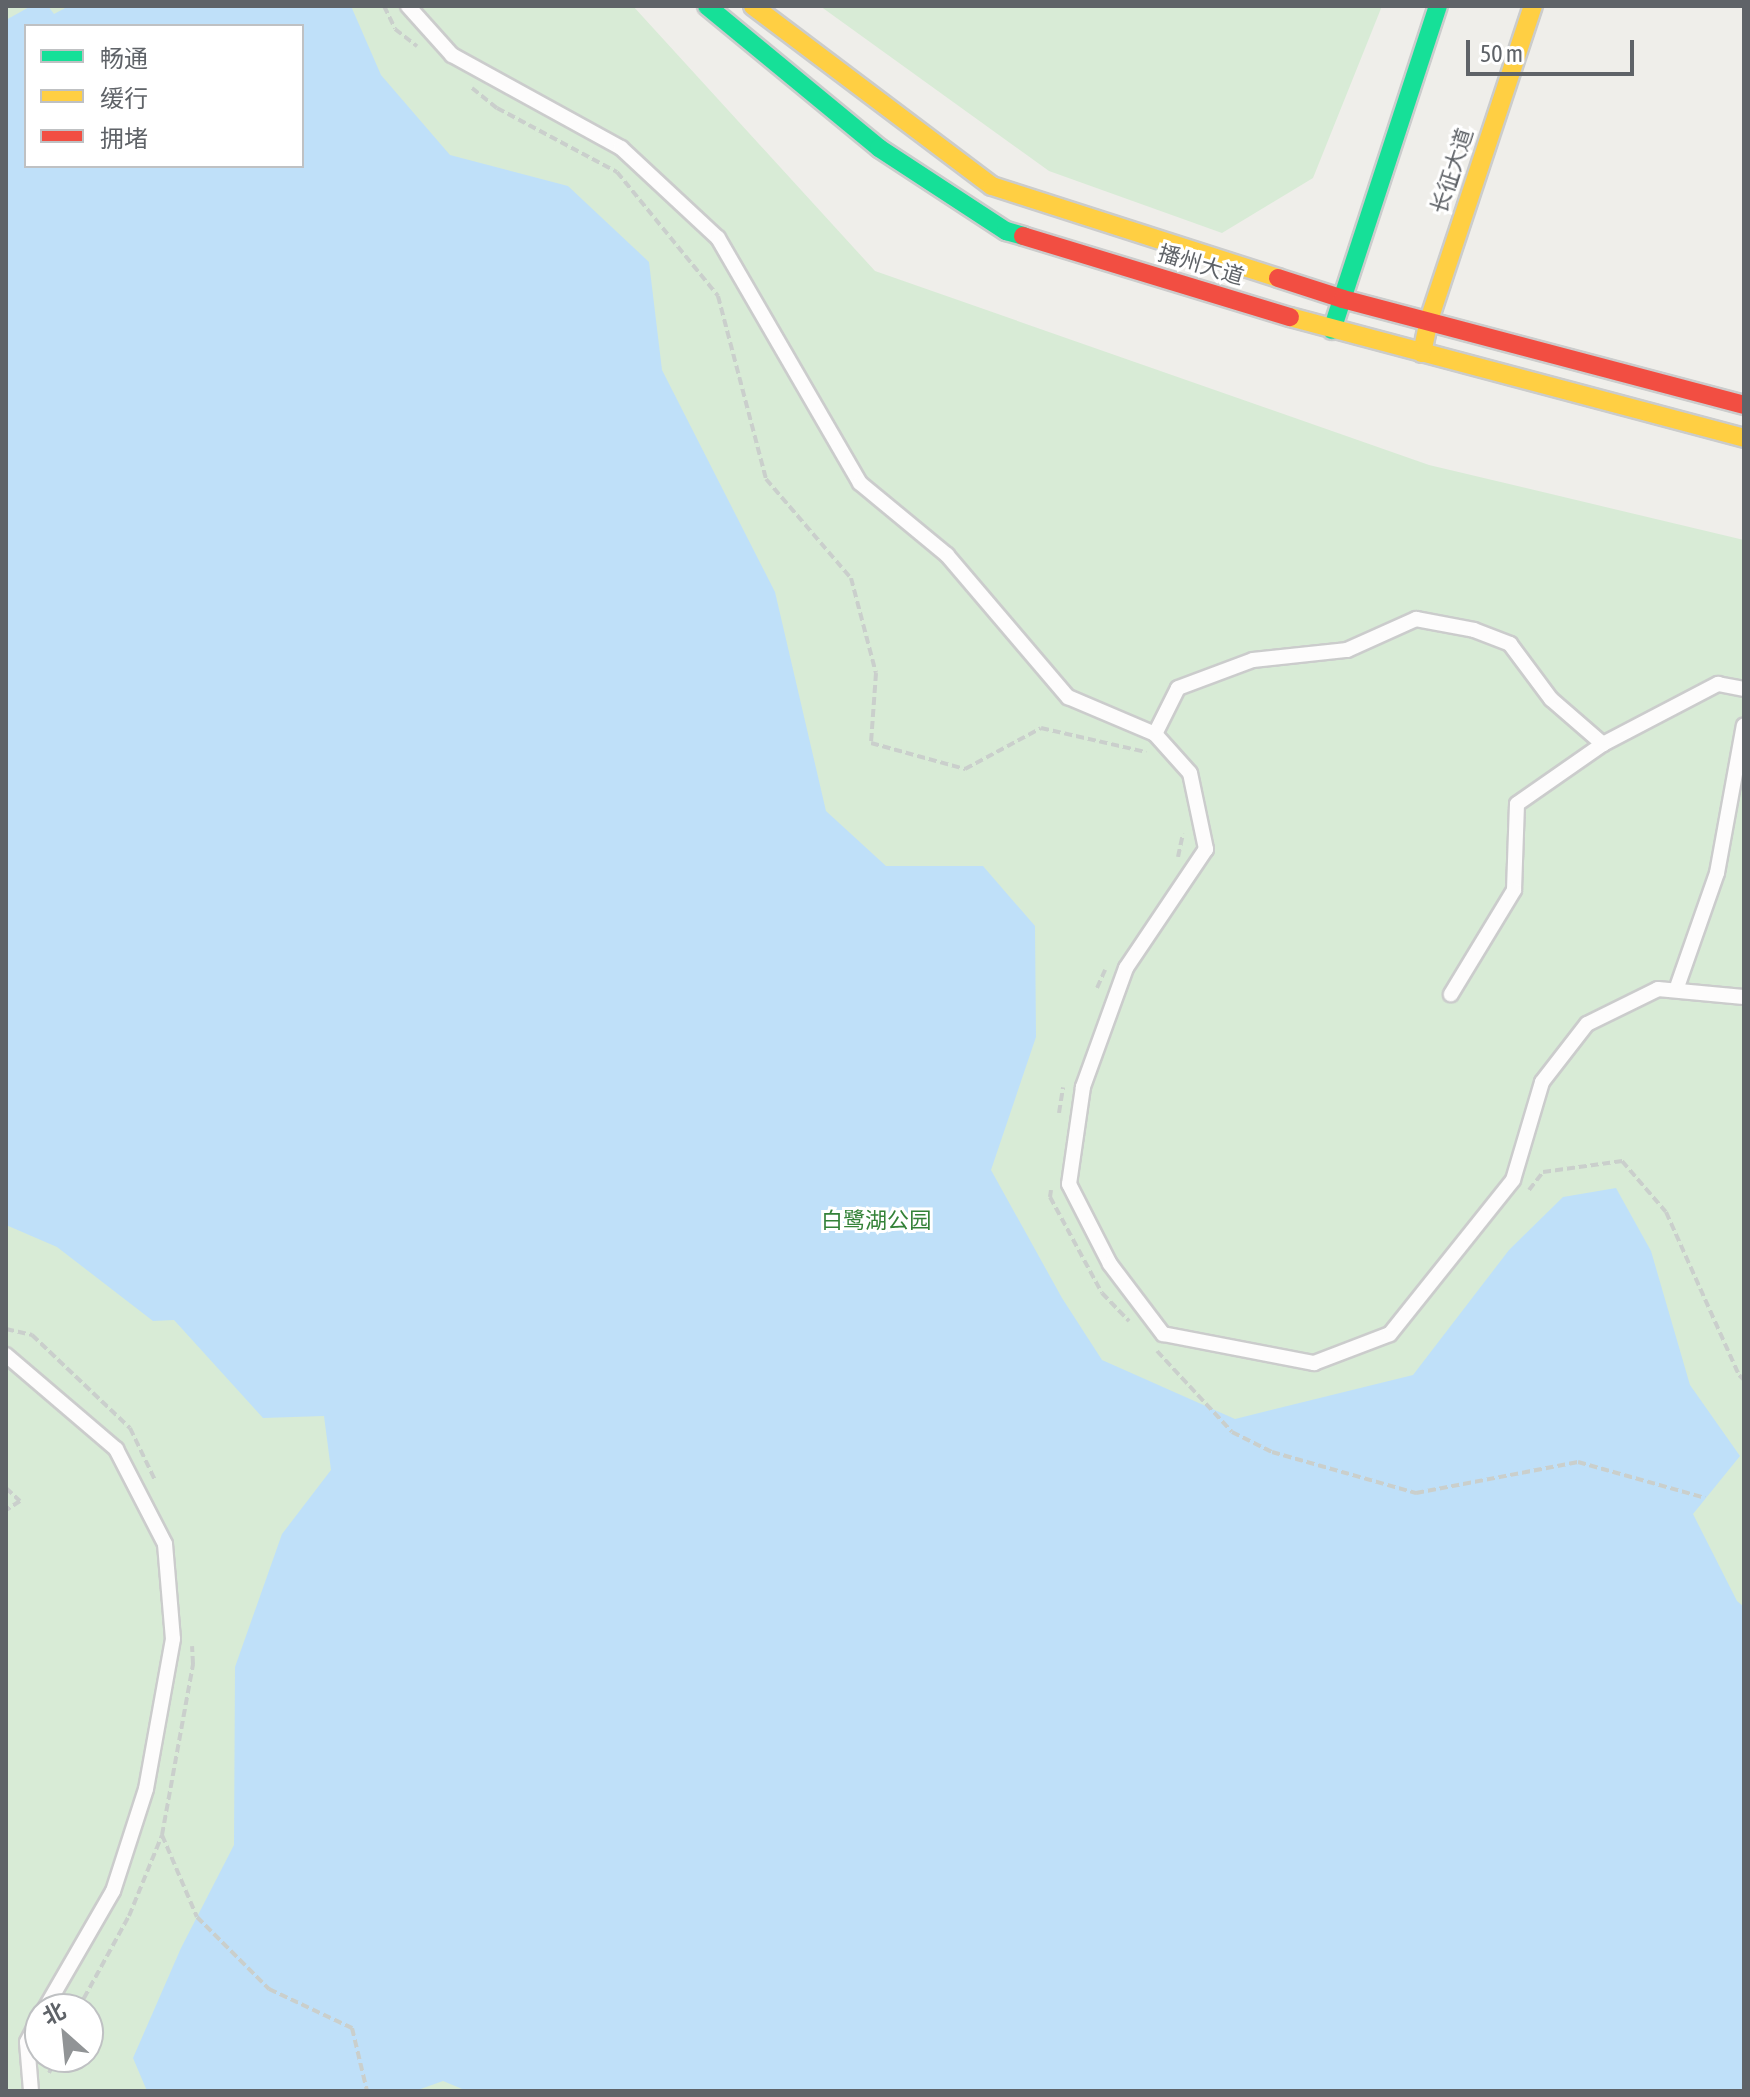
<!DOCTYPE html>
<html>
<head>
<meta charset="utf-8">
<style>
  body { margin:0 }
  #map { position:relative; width:1750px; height:2097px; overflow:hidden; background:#efeeea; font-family:"Asap Condensed","Noto Sans SC",sans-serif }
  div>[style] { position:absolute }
  .green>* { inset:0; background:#d8ebd6 }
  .water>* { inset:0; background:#bfe0f9 }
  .path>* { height:4px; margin-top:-2px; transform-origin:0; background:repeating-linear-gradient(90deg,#cacfcc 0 8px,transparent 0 12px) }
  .roads { filter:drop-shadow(2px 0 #cbcccc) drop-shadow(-2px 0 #cbcccc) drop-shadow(0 2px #cbcccc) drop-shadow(0 -2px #cbcccc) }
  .lane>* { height:14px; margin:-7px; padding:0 7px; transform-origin:7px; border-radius:7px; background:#fdfcfc }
  .fast>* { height:18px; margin:-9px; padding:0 9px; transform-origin:9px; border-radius:9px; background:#16e098 }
  .slow>* { height:18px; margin:-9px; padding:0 9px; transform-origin:9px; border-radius:9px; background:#ffcf43 }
  .jam>* { height:18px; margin:-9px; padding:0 9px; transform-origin:9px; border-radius:9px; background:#f24e42 }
  span { translate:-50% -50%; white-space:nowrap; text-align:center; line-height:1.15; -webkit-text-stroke:6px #fff; paint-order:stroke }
  .street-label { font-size:22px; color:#5f6368 }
  .park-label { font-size:22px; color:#348238 }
  .frame { position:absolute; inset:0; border:8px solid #5f6368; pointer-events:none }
  .legend { position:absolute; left:24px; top:24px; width:280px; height:144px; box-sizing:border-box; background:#fff; border:2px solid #bfc1c3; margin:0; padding:10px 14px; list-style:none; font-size:24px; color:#5f6368 }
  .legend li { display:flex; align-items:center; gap:16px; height:40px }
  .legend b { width:40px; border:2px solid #bfc1c3 }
  .north { position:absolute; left:24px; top:1993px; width:80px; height:80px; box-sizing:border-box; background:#fff; border:2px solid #bfc1c3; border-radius:50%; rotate:333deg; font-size:22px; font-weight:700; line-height:32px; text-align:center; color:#5f6368 }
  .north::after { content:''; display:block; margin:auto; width:28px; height:36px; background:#919496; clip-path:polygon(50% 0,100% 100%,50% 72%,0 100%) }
  .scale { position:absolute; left:1466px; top:40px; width:168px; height:36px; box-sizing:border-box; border:4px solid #5f6368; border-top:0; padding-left:10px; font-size:24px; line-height:28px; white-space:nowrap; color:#5f6368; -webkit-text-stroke:6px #fff; paint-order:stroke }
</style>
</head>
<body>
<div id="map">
  <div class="green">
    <i style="clip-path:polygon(evenodd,6px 6px,633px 6px,875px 271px,1429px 465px,1744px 540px,1744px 2091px,6px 2091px,6px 6px,26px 26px,302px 26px,302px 166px,26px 166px,26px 26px,6px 6px,40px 2009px,88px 2009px,88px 2057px,40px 2057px,40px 2009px)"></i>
    <i style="clip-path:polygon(820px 6px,1382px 6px,1313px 178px,1222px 233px,1049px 171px)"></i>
  </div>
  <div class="water">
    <i style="clip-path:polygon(evenodd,31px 6px,48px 6px,54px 14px,69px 6px,351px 6px,381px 75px,450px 155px,568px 186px,649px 262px,662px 370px,775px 592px,826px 811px,886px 866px,983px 866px,1035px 926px,1036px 1037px,991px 1170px,1062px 1298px,1102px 1360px,1235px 1419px,1413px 1375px,1509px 1250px,1563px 1197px,1616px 1188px,1651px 1251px,1690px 1385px,1740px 1456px,1693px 1514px,1737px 1601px,1744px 1607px,1744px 2091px,467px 2091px,443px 2081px,415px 2091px,147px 2091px,133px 2058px,181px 1948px,234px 1845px,235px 1667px,282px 1534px,331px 1470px,324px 1416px,263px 1418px,174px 1320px,153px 1321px,57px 1247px,6px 1225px,6px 20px,31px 6px,26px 26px,302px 26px,302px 166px,26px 166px,26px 26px)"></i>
  </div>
  <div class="path">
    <i style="left:384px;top:6px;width:25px;rotate:64deg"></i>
    <i style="left:395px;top:29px;width:28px;rotate:38deg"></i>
    <i style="left:472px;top:88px;width:32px;rotate:39deg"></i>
    <i style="left:497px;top:108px;width:136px;rotate:28.1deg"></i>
    <i style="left:617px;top:172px;width:160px;rotate:50.8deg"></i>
    <i style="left:718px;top:296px;width:189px;rotate:75.3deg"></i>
    <i style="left:766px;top:479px;width:130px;rotate:49.4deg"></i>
    <i style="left:851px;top:578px;width:98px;rotate:75.3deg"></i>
    <i style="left:876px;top:673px;width:70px;rotate:94.1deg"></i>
    <i style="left:871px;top:743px;width:98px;rotate:15.5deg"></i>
    <i style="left:965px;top:769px;width:86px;rotate:-28.3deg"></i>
    <i style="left:1041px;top:728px;width:108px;rotate:12.9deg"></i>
    <i style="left:1178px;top:857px;width:24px;rotate:-78deg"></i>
    <i style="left:1097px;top:988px;width:20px;rotate:-66deg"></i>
    <i style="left:1059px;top:1113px;width:26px;rotate:-81deg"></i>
    <i style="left:1051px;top:1190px;width:7px;rotate:98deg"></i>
    <i style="left:1050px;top:1197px;width:109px;rotate:61.6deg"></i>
    <i style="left:1102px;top:1293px;width:39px;rotate:46deg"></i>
    <i style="left:1529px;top:1190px;width:23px;rotate:-52deg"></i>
    <i style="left:1543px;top:1172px;width:80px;rotate:-7.9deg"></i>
    <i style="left:1622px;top:1161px;width:67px;rotate:49.2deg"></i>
    <i style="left:1666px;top:1212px;width:179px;rotate:65.9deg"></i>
    <i style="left:1739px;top:1375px;width:7px;rotate:45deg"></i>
    <i style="left:6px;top:1329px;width:27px;rotate:13deg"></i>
    <i style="left:32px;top:1335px;width:135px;rotate:43.5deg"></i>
    <i style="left:130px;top:1428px;width:58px;rotate:64.3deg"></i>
    <i style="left:1157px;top:1351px;width:110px;rotate:47.2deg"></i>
    <i style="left:1232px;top:1432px;width:45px;rotate:26.6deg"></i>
    <i style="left:1272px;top:1452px;width:150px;rotate:15.9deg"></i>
    <i style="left:1416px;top:1493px;width:165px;rotate:-10.8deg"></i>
    <i style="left:1578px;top:1462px;width:132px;rotate:15.8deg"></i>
    <i style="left:6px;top:1488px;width:19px;rotate:43deg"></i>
    <i style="left:20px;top:1501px;width:17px;rotate:147deg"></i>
    <i style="left:162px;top:1835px;width:89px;rotate:66.9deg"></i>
    <i style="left:197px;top:1917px;width:102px;rotate:45deg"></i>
    <i style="left:269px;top:1989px;width:92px;rotate:25.2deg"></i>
    <i style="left:352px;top:2028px;width:65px;rotate:76.6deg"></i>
    <i style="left:78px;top:2009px;width:106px;rotate:-61.3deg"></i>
    <i style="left:129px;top:1916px;width:87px;rotate:-67.8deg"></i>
    <i style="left:162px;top:1835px;width:174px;rotate:-79.7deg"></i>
    <i style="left:193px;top:1664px;width:18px;rotate:-93deg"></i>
    <i style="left:49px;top:2073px;width:17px;rotate:-66deg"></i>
  </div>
  <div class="roads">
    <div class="lane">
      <i style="left:408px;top:6px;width:66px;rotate:48.1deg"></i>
      <i style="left:452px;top:55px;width:193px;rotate:28.8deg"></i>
      <i style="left:621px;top:148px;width:132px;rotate:42.9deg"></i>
      <i style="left:718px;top:238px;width:283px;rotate:59.9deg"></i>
      <i style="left:860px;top:483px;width:113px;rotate:39.6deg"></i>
      <i style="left:947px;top:555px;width:187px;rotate:49.6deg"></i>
      <i style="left:1068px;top:697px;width:95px;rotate:23deg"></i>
      <i style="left:1155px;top:734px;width:52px;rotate:48.1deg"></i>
      <i style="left:1190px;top:773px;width:78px;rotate:78.1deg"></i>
      <i style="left:1206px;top:849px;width:143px;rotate:123.9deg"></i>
      <i style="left:1126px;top:968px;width:127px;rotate:109.9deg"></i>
      <i style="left:1083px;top:1087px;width:98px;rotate:98.2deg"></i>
      <i style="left:1069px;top:1184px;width:90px;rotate:62.9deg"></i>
      <i style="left:1110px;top:1264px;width:88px;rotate:52.9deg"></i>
      <i style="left:1163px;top:1334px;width:154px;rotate:10.9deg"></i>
      <i style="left:1314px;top:1363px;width:81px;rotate:-20.9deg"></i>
      <i style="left:1390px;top:1334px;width:197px;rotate:-51.4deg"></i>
      <i style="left:1513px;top:1180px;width:102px;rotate:-73.5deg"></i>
      <i style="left:1542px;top:1082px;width:73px;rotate:-52.2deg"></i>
      <i style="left:1587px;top:1024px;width:79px;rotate:-26.2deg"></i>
      <i style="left:1658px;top:989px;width:86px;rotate:5.3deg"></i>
      <i style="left:1155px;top:734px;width:51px;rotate:-63.4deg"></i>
      <i style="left:1178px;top:688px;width:80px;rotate:-20.5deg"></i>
      <i style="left:1253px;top:660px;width:95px;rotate:-6.1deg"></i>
      <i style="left:1347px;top:650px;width:76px;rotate:-24.2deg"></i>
      <i style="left:1416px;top:619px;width:59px;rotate:10.7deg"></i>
      <i style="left:1474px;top:630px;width:39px;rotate:21deg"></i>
      <i style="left:1510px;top:644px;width:69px;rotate:53.3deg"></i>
      <i style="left:1551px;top:699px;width:69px;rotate:40.9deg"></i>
      <i style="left:1603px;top:744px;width:105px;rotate:145.1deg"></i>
      <i style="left:1517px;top:804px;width:86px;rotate:92deg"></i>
      <i style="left:1514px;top:890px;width:122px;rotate:121.2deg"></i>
      <i style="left:1603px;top:744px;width:130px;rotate:-27.6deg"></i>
      <i style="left:1718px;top:684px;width:26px;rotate:11deg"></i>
      <i style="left:1676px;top:990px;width:124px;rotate:-70.7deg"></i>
      <i style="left:1717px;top:873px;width:150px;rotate:-79.7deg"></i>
      <i style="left:6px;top:1355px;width:145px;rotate:40.5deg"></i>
      <i style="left:116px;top:1449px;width:107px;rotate:62.7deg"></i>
      <i style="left:165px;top:1544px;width:95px;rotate:85.2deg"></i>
      <i style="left:173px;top:1639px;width:152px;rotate:100.2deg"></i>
      <i style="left:146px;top:1789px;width:107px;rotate:107.9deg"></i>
      <i style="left:113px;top:1891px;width:136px;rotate:120deg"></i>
      <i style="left:31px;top:2091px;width:49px;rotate:-94.7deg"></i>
      <i style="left:27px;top:2042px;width:27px;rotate:-62deg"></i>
    </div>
    <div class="fast">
      <i style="left:707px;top:6px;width:223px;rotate:39.5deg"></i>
      <i style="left:879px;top:148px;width:152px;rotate:33.2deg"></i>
      <i style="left:1006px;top:231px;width:18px;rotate:16deg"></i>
      <i style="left:1332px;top:330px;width:341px;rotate:-71.9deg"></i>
    </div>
    <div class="slow">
      <i style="left:753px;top:6px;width:299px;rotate:37deg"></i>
      <i style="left:992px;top:186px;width:300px;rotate:17.8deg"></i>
      <i style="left:1290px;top:317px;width:470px;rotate:14.9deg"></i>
      <i style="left:1422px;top:353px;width:34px;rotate:-78deg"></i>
      <i style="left:1429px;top:320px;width:331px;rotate:-71.7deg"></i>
    </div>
    <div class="jam">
      <i style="left:1023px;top:236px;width:279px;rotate:16.9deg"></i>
      <i style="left:1278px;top:278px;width:68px;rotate:17.9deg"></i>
      <i style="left:1343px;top:299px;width:415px;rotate:14.8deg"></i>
    </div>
  </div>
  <div class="street-label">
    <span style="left:1452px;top:171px;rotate:-72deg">长征大道</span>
    <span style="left:1201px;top:265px;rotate:17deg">播州大道</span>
  </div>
  <div class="park-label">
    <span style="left:876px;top:1221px">白鹭湖公园</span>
  </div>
  <div class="frame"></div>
  <ul class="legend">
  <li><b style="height:10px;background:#16e098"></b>畅通</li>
  <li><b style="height:10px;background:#ffcf43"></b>缓行</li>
  <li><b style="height:10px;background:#f24e42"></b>拥堵</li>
  </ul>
  <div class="north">北</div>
  <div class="scale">50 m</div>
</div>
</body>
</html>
